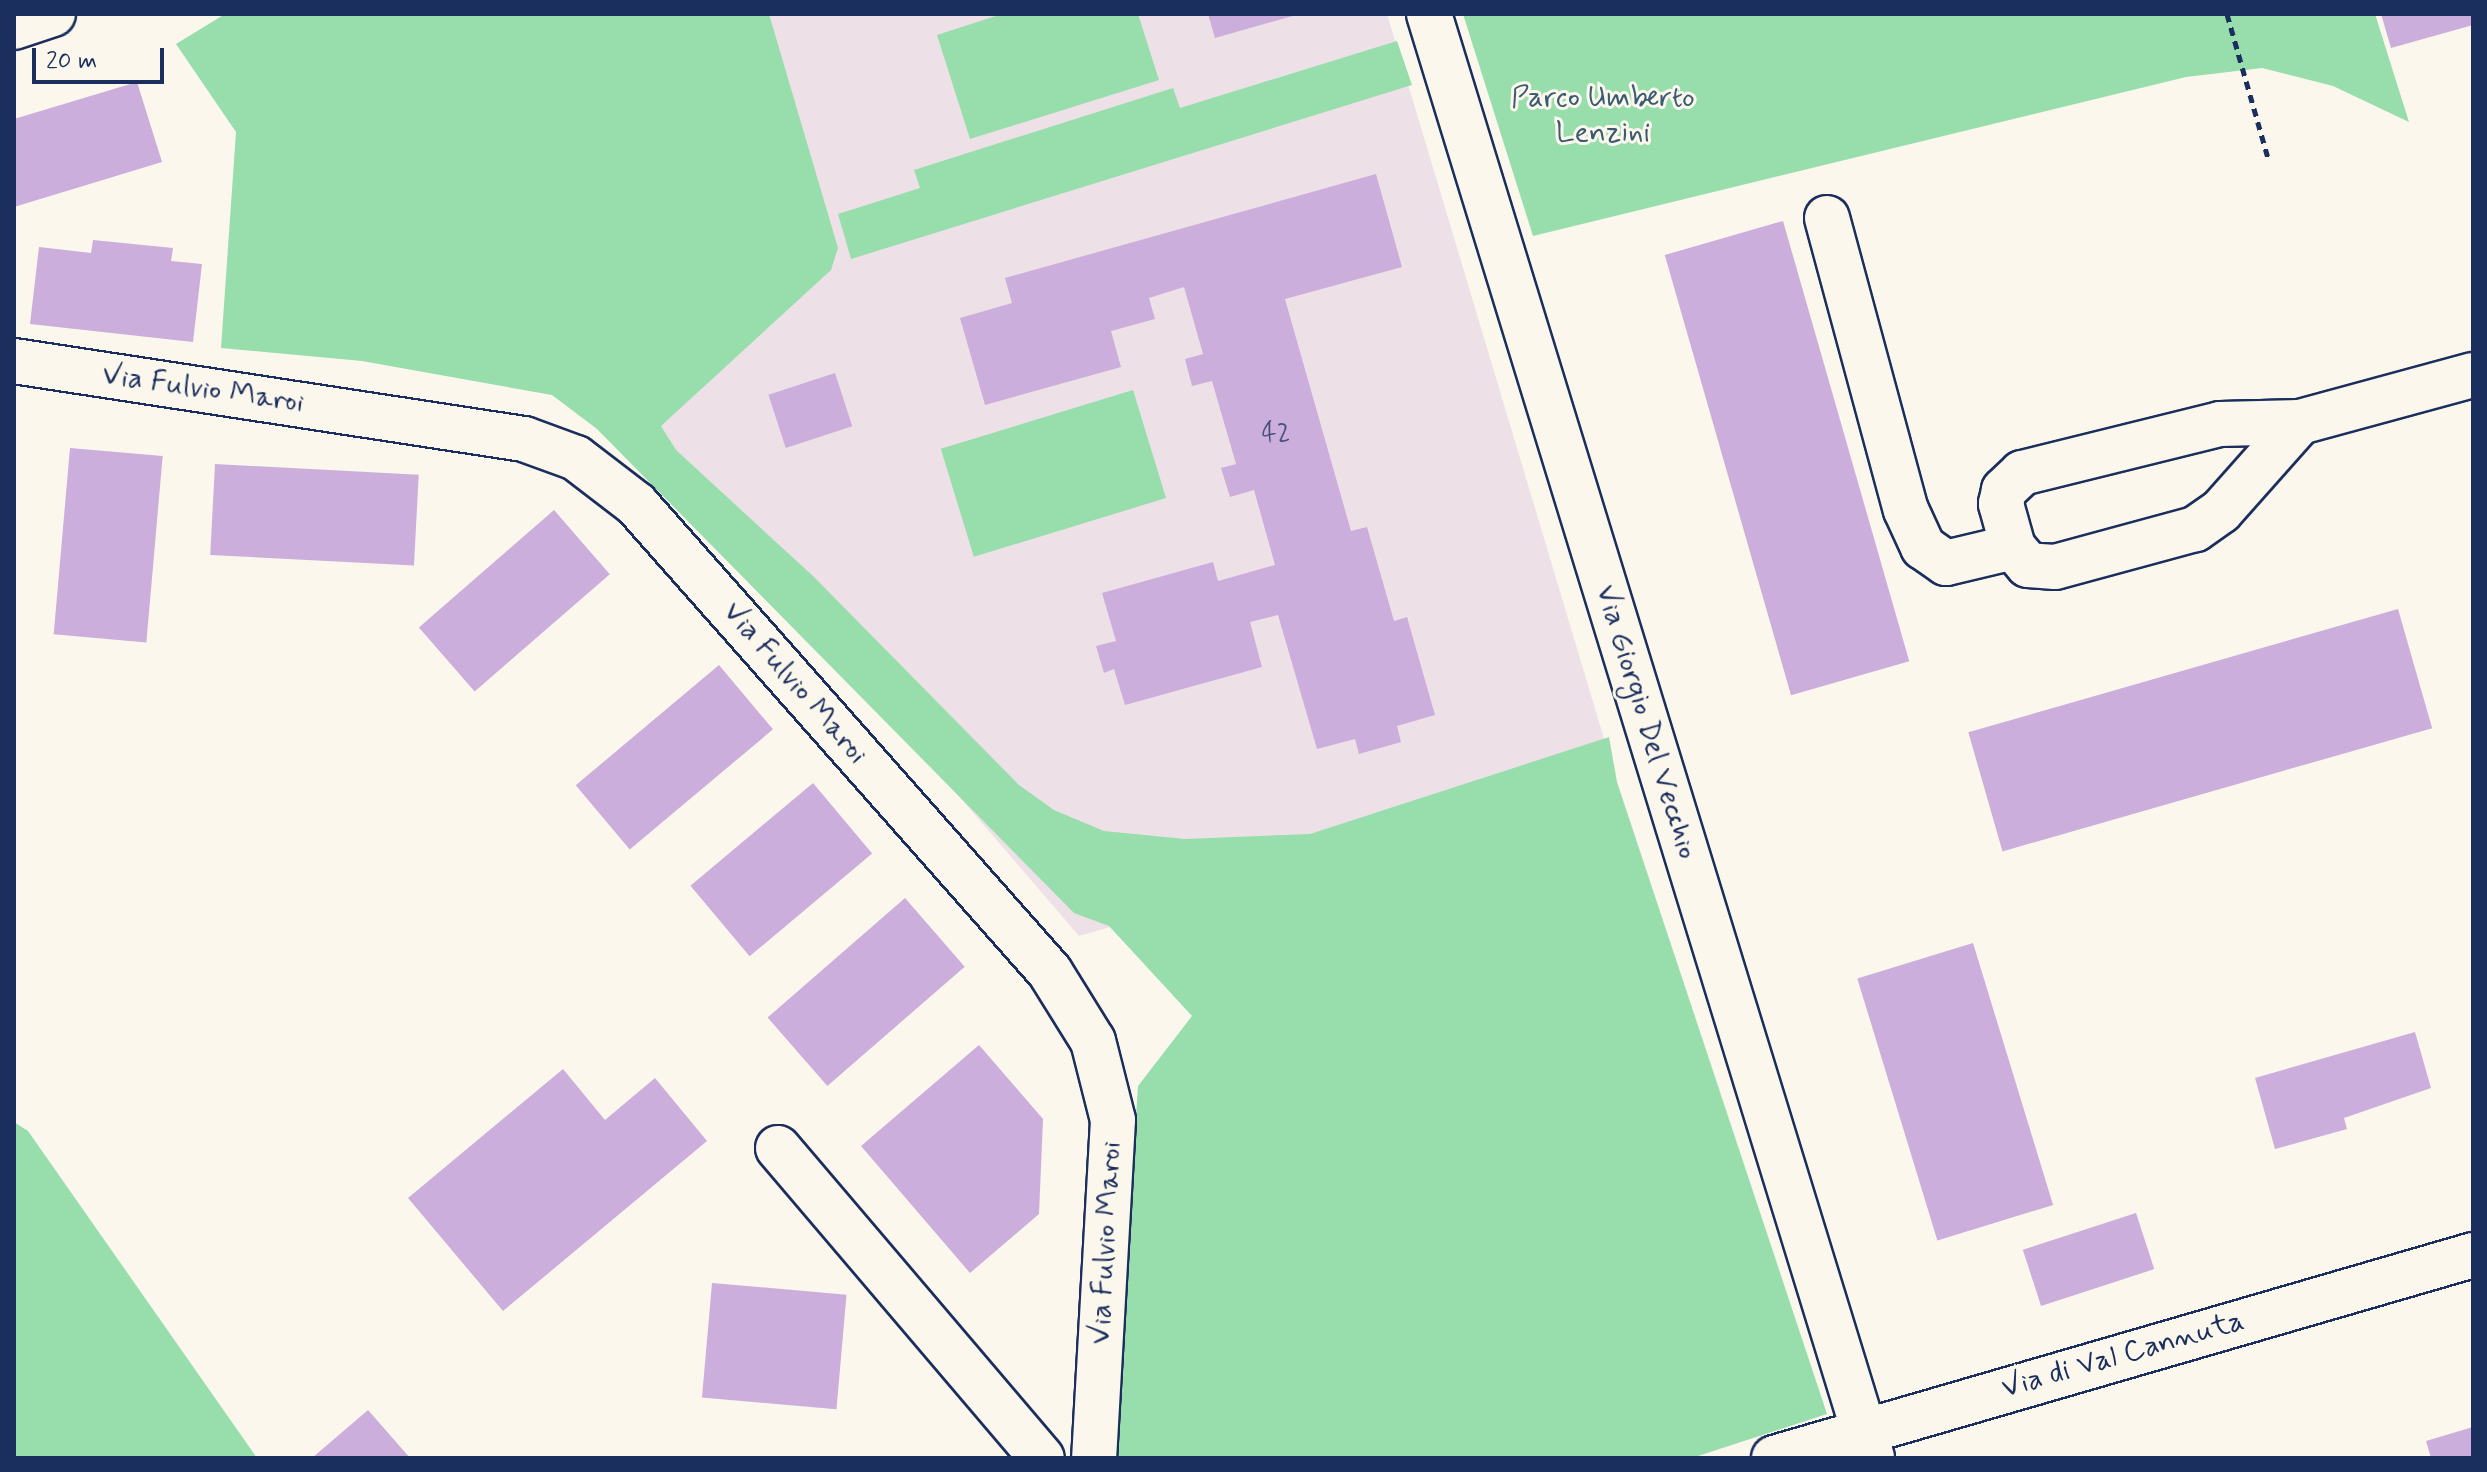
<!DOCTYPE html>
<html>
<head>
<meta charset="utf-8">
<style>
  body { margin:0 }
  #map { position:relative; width:2487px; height:1472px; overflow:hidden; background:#fbf7ec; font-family:Mynerve,sans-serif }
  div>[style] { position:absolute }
  .built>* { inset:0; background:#ede1e7 }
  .green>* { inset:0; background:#97deac; transform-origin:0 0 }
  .building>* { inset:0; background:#cbaedb; transform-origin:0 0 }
  .path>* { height:5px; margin-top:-2.5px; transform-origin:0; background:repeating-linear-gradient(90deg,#1b2f5e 0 8px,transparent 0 14px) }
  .roads { filter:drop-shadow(2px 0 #1b2f5e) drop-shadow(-2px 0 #1b2f5e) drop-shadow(0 2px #1b2f5e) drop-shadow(0 -2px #1b2f5e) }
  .minor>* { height:44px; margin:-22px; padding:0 22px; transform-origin:22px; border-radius:22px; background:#fbf7ec }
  span { translate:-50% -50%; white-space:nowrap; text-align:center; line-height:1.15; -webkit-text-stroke:6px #fbf7ec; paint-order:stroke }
  .number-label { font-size:26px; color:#474f7d }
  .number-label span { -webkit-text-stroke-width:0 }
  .park-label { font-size:30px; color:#3a5b72 }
  .street-label { font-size:30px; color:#1b2f5e }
  .frame { position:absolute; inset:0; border:16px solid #1b2f5e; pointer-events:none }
  .scale { position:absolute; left:32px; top:48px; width:132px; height:36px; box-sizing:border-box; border:4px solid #1b2f5e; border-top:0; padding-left:10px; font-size:24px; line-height:28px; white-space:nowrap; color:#1b2f5e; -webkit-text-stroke:6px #fbf7ec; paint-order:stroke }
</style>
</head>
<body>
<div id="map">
  <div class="built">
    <i style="clip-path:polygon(768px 14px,1387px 14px,1617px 782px,1079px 936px,643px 428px)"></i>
  </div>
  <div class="green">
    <i style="clip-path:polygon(225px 14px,769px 14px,838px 248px,831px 270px,661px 426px,676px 450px,814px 577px,1019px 785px,1054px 810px,1104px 831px,1185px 839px,1310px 834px,1609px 737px,1617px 782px,1827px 1414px,1692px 1458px,1114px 1458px,1138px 1086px,1192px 1016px,1109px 926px,1074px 913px,597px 429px,552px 395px,362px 361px,221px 348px,236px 132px,176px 44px)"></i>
    <i style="clip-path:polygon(1002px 14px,1138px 14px,1159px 80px,970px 139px,937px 35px)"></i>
    <i style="clip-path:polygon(1463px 14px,2375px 14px,2409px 122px,2333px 86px,2262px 68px,2186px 77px,1533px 236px)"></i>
    <i style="clip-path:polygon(1397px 41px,1412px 85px,851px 259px,838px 214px,920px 188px,914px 170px,1173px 88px,1180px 108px)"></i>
    <i style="left:1133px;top:390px;width:113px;height:201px;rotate:73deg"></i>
    <i style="clip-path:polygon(14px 1122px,28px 1131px,257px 1458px,14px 1458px)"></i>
  </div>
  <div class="building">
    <i style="clip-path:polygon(1208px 14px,1296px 14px,1296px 15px,1215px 38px)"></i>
    <i style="clip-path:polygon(2381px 14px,2473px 14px,2473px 25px,2391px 48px)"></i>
    <i style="clip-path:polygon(137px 82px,162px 162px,14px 207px,14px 119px)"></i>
    <i style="clip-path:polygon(1376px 174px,1402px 267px,1285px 299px,1351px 531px,1367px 527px,1394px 621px,1407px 617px,1435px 715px,1397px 726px,1401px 742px,1359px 754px,1355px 739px,1317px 749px,1278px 615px,1250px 622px,1262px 667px,1125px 705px,1114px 669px,1104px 673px,1096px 646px,1116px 641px,1102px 593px,1213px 562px,1218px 581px,1275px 565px,1254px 490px,1230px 497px,1221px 468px,1236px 464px,1212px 381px,1192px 386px,1185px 359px,1203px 354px,1184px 287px,1149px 298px,1155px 319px,1111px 331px,1121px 367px,985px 405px,960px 318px,1012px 303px,1005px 278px)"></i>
    <i style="left:1783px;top:221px;width:458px;height:123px;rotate:74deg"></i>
    <i style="clip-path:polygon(93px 240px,173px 248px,171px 261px,202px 264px,193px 342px,30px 324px,39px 247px,91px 253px)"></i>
    <i style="left:835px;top:373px;width:56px;height:70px;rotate:72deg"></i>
    <i style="left:70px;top:448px;width:93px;height:187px;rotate:5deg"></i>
    <i style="left:215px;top:464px;width:204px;height:91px;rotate:3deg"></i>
    <i style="left:554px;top:510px;width:85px;height:179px;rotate:49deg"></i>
    <i style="left:2398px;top:609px;width:124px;height:447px;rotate:74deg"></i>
    <i style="left:719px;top:665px;width:84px;height:187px;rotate:50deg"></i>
    <i style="left:813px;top:783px;width:92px;height:160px;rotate:50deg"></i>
    <i style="left:905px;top:898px;width:91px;height:182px;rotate:49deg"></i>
    <i style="left:1973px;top:943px;width:274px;height:121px;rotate:73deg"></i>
    <i style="clip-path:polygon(2415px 1032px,2431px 1088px,2344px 1118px,2347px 1129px,2275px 1149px,2255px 1078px)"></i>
    <i style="clip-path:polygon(979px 1045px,1043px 1119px,1039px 1214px,970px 1273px,861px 1146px)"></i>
    <i style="clip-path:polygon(563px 1069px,605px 1120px,655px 1078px,707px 1141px,503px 1311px,408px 1198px)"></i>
    <i style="left:2136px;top:1213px;width:59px;height:119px;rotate:72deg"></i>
    <i style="left:712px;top:1283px;width:135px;height:115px;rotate:5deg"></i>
    <i style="clip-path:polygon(368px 1410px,410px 1458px,312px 1458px)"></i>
    <i style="clip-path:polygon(2473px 1427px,2473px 1458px,2431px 1458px,2426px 1441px)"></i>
  </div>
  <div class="path">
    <i style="left:2227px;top:14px;width:150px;rotate:74.1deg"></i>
  </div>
  <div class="roads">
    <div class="minor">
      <i style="left:1429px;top:14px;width:1510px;rotate:72.94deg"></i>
      <i style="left:14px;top:27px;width:41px;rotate:-18.4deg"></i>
      <i style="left:1827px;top:218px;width:302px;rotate:74.9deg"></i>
      <i style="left:1906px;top:510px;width:41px;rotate:65.3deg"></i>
      <i style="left:1923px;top:547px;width:28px;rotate:35deg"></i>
      <i style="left:1946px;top:563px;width:69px;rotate:-13.4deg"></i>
      <i style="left:14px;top:361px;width:516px;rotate:8.7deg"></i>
      <i style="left:524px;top:439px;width:55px;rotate:20.1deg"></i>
      <i style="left:576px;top:458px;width:76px;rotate:37.5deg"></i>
      <i style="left:636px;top:504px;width:625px;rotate:48.5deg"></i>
      <i style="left:1050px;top:972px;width:81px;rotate:58.1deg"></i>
      <i style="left:1093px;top:1041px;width:81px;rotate:75.8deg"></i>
      <i style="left:1113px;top:1120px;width:339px;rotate:93.2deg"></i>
      <i style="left:2300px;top:422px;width:119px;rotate:131.6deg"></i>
      <i style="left:2221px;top:511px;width:32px;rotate:145deg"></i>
      <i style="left:2195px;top:529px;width:145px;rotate:164.8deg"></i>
      <i style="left:2055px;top:567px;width:27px;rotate:-176deg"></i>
      <i style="left:2028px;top:565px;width:23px;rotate:-130deg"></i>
      <i style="left:2013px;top:547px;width:45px;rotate:-105.6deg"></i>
      <i style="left:2001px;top:504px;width:14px;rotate:-78deg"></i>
      <i style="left:2004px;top:490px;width:25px;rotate:-43deg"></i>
      <i style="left:2022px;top:473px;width:204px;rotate:-13.9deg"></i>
      <i style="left:2220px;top:424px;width:80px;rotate:-1.4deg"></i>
      <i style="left:2300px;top:422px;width:179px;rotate:-15.2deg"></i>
      <i style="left:778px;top:1148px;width:407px;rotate:49.6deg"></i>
      <i style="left:1774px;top:1458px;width:728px;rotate:-16.19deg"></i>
    </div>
  </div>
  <div class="number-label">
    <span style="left:1276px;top:435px">42</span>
  </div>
  <div class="park-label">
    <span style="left:1603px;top:115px">Parco Umberto<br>Lenzini</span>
  </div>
  <div class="street-label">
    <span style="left:203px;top:389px;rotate:8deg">Via Fulvio Maroi</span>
    <span style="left:795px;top:683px;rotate:49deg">Via Fulvio Maroi</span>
    <span style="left:1646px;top:722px;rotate:73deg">Via Giorgio Del Vecchio</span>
    <span style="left:1106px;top:1243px;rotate:-87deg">Via Fulvio Maroi</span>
    <span style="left:2123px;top:1355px;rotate:-16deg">Via di Val Cannuta</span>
  </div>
  <div class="frame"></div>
  <div class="scale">20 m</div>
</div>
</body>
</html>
